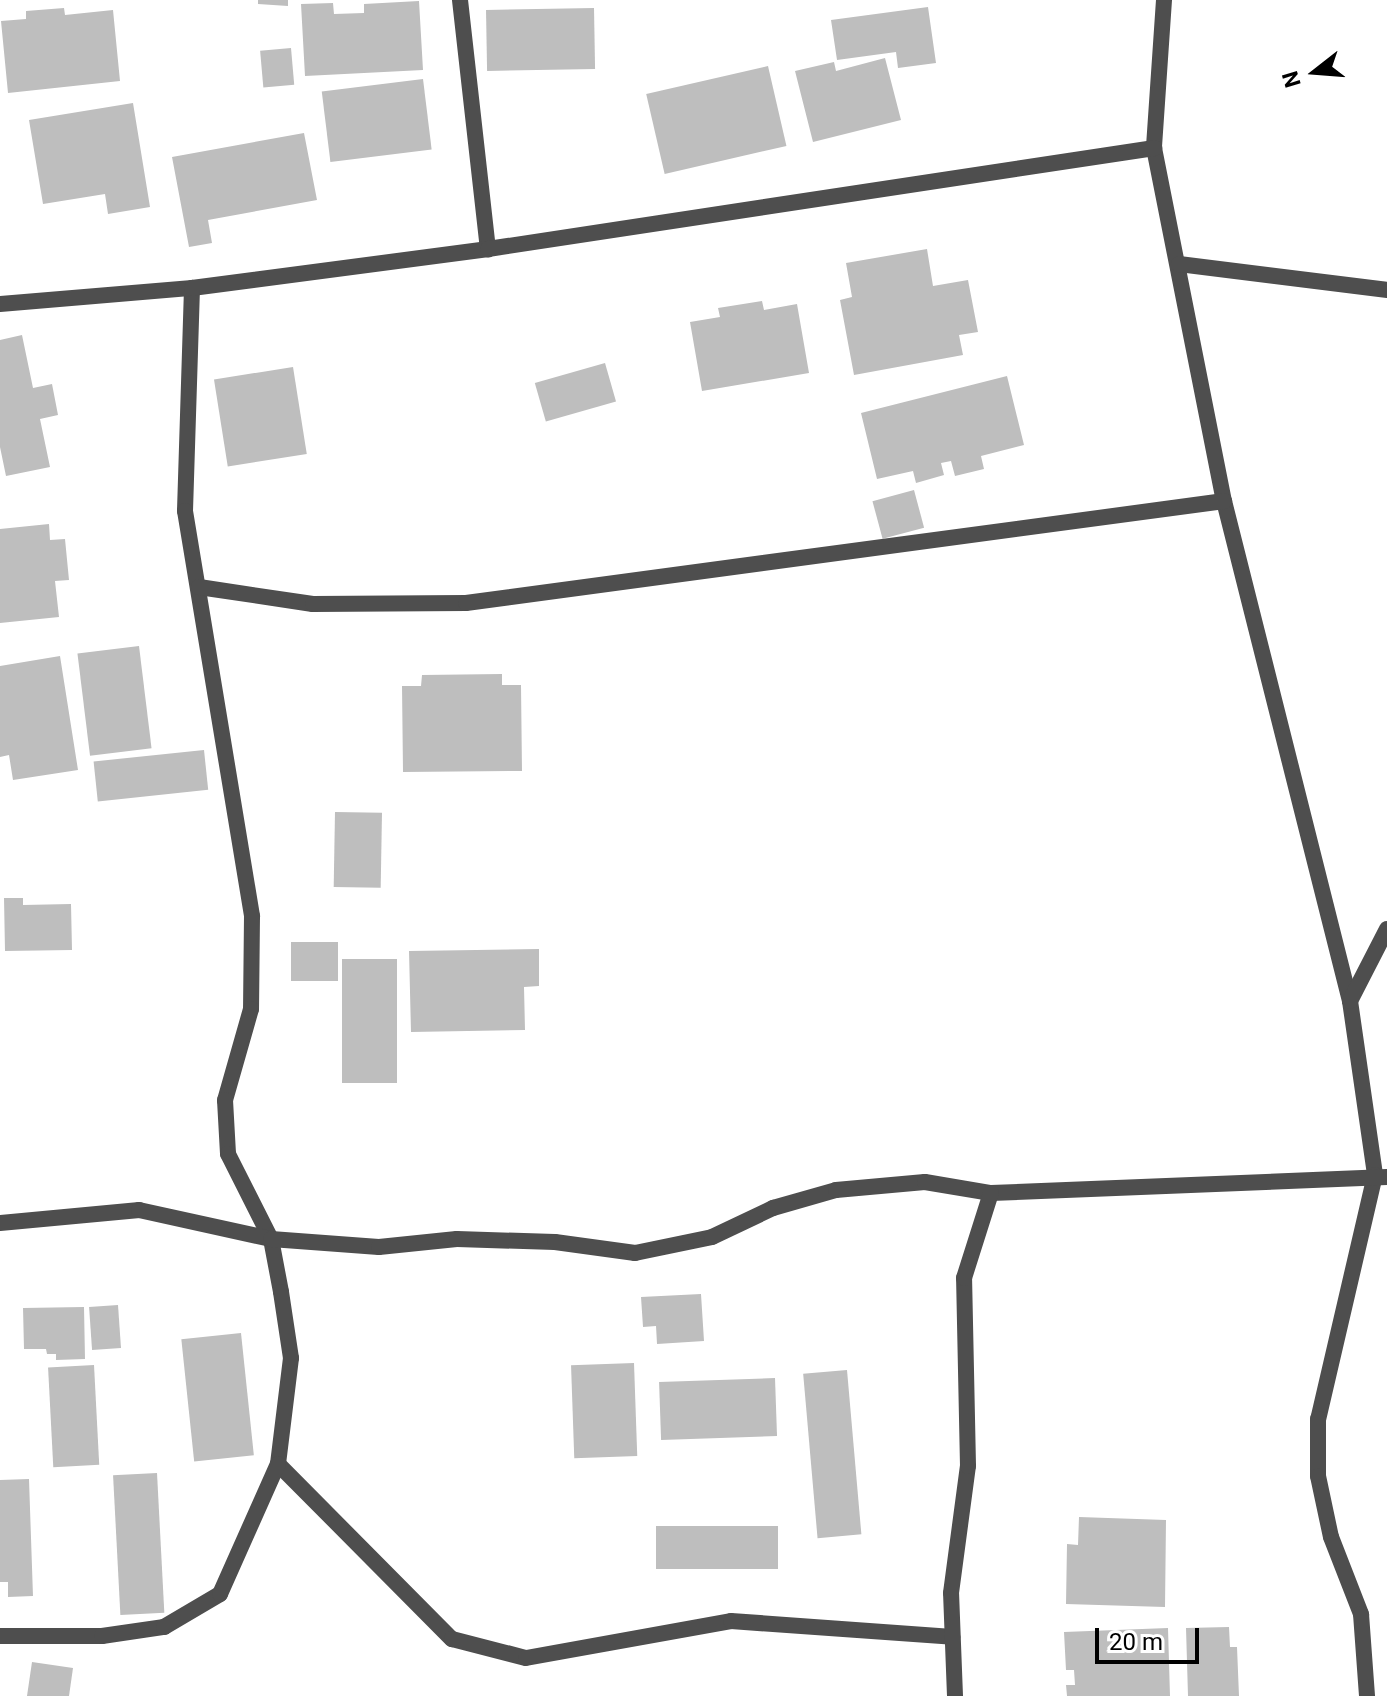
<!DOCTYPE html>
<html>
<head>
<meta charset="utf-8">
<style>
  body { margin:0 }
  #map { position:relative; width:1387px; height:1696px; overflow:hidden; background:#fff; font-family:Roboto,sans-serif }
  div>[style] { position:absolute }
  .building>* { inset:0; background:#bebebe; transform-origin:0 0 }
  .minor>* { height:16px; margin:-8px; padding:0 8px; transform-origin:8px; border-radius:8px; background:#4e4e4e }
  span { translate:-50% -50%; white-space:nowrap; text-align:center; line-height:1.15; -webkit-text-stroke:6px #fff; paint-order:stroke }
  .north { position:absolute; left:1275px; top:32px; width:80px; height:80px; -webkit-text-stroke:6px #fff; paint-order:stroke; rotate:253deg; font-size:22px; font-weight:700; line-height:32px; text-align:center; color:#000 }
  .north::after { content:''; display:block; margin:auto; width:28px; height:36px; background:#000; clip-path:polygon(50% 0,100% 100%,50% 72%,0 100%) }
  .scale { position:absolute; left:1095px; top:1628px; width:104px; height:36px; box-sizing:border-box; border:4px solid #000; border-top:0; padding-left:10px; font-size:24px; line-height:28px; white-space:nowrap; color:#000; -webkit-text-stroke:6px #fff; paint-order:stroke }
</style>
</head>
<body>
<div id="map">
  <div class="building">
    <i style="clip-path:polygon(258px 0,288px 0,288px 6px,258px 4px)"></i>
    <i style="clip-path:polygon(419px 1px,423px 70px,305px 76px,301px 4px,333px 3px,334px 14px,364px 13px,364px 4px)"></i>
    <i style="clip-path:polygon(928px 7px,936px 63px,898px 68px,896px 52px,837px 60px,831px 20px)"></i>
    <i style="clip-path:polygon(64px 8px,65px 15px,113px 10px,120px 81px,8px 93px,1px 21px,26px 19px,26px 11px)"></i>
    <i style="left:594px;top:8px;width:61px;height:108px;rotate:89deg"></i>
    <i style="left:291px;top:48px;width:37px;height:31px;rotate:85deg"></i>
    <i style="clip-path:polygon(885px 58px,901px 120px,813px 142px,795px 71px,834px 62px,836px 71px)"></i>
    <i style="left:768px;top:66px;width:82px;height:125px;rotate:77deg"></i>
    <i style="left:423px;top:79px;width:71px;height:102px;rotate:83deg"></i>
    <i style="clip-path:polygon(133px 103px,150px 207px,108px 214px,105px 194px,43px 204px,29px 120px)"></i>
    <i style="clip-path:polygon(304px 133px,317px 200px,208px 220px,212px 243px,189px 247px,172px 157px)"></i>
    <i style="clip-path:polygon(927px 249px,933px 286px,968px 280px,978px 332px,959px 335px,963px 355px,854px 375px,840px 300px,852px 297px,846px 263px)"></i>
    <i style="clip-path:polygon(762px 301px,764px 310px,797px 304px,809px 373px,702px 391px,690px 322px,720px 317px,718px 308px)"></i>
    <i style="clip-path:polygon(22px 335px,33px 388px,52px 384px,58px 415px,40px 419px,50px 467px,6px 476px,0 447px,0 340px)"></i>
    <i style="left:605px;top:363px;width:40px;height:73px;rotate:74deg"></i>
    <i style="left:293px;top:367px;width:88px;height:80px;rotate:81deg"></i>
    <i style="clip-path:polygon(1007px 376px,1024px 445px,981px 456px,984px 469px,955px 476px,951px 461px,941px 463px,944px 475px,916px 483px,913px 471px,877px 479px,861px 413px)"></i>
    <i style="left:914px;top:490px;width:39px;height:43px;rotate:75deg"></i>
    <i style="clip-path:polygon(49px 524px,50px 540px,65px 539px,69px 580px,55px 581px,59px 617px,0 623px,0 529px)"></i>
    <i style="left:139px;top:646px;width:103px;height:62px;rotate:83deg"></i>
    <i style="clip-path:polygon(60px 656px,78px 770px,13px 780px,9px 755px,0 757px,0 666px)"></i>
    <i style="clip-path:polygon(502px 674px,502px 685px,521px 685px,522px 771px,403px 772px,402px 686px,421px 686px,422px 675px)"></i>
    <i style="left:204px;top:750px;width:40px;height:111px;rotate:84deg"></i>
    <i style="left:335px;top:812px;width:47px;height:75px;rotate:1deg"></i>
    <i style="clip-path:polygon(4px 898px,23px 898px,23px 905px,71px 904px,72px 950px,5px 951px)"></i>
    <i style="left:338px;top:942px;width:39px;height:47px;rotate:90deg"></i>
    <i style="clip-path:polygon(539px 949px,539px 986px,524px 987px,525px 1030px,411px 1032px,409px 951px)"></i>
    <i style="left:342px;top:959px;width:55px;height:124px"></i>
    <i style="clip-path:polygon(701px 1294px,704px 1341px,657px 1344px,656px 1326px,643px 1327px,641px 1297px)"></i>
    <i style="left:118px;top:1305px;width:43px;height:29px;rotate:86deg"></i>
    <i style="clip-path:polygon(84px 1307px,85px 1359px,56px 1360px,56px 1354px,47px 1354px,46px 1349px,24px 1349px,23px 1308px)"></i>
    <i style="left:241px;top:1333px;width:123px;height:60px;rotate:84deg"></i>
    <i style="left:634px;top:1363px;width:93px;height:63px;rotate:88deg"></i>
    <i style="left:94px;top:1365px;width:100px;height:46px;rotate:87deg"></i>
    <i style="left:847px;top:1370px;width:165px;height:44px;rotate:85deg"></i>
    <i style="left:775px;top:1378px;width:58px;height:116px;rotate:88deg"></i>
    <i style="left:157px;top:1473px;width:140px;height:44px;rotate:87deg"></i>
    <i style="clip-path:polygon(29px 1479px,33px 1596px,8px 1597px,8px 1582px,0 1582px,0 1480px)"></i>
    <i style="clip-path:polygon(1079px 1517px,1166px 1520px,1165px 1607px,1066px 1604px,1067px 1544px,1078px 1545px)"></i>
    <i style="left:778px;top:1526px;width:43px;height:122px;rotate:90deg"></i>
    <i style="clip-path:polygon(1229px 1627px,1230px 1647px,1237px 1647px,1239px 1696px,1188px 1696px,1186px 1628px)"></i>
    <i style="clip-path:polygon(1168px 1628px,1170px 1696px,1067px 1696px,1066px 1685px,1075px 1685px,1074px 1670px,1066px 1670px,1064px 1632px)"></i>
    <i style="clip-path:polygon(32px 1662px,73px 1668px,69px 1696px,27px 1696px)"></i>
  </div>
  <div class="minor">
    <i style="left:460px;top:0;width:251px;rotate:83.6deg"></i>
    <i style="left:1164px;top:0;width:148px;rotate:93.9deg"></i>
    <i style="left:1154px;top:148px;width:360px;rotate:78.8deg"></i>
    <i style="left:1224px;top:501px;width:516px;rotate:75.86deg"></i>
    <i style="left:1350px;top:1001px;width:176px;rotate:81.8deg"></i>
    <i style="left:1375px;top:1175px;width:251px;rotate:103.1deg"></i>
    <i style="left:1318px;top:1419px;width:57px;rotate:90deg"></i>
    <i style="left:1318px;top:1476px;width:62px;rotate:78deg"></i>
    <i style="left:1331px;top:1537px;width:83px;rotate:68.7deg"></i>
    <i style="left:1361px;top:1614px;width:82px;rotate:85.8deg"></i>
    <i style="left:1179px;top:264px;width:210px;rotate:7.1deg"></i>
    <i style="left:192px;top:288px;width:223px;rotate:91.8deg"></i>
    <i style="left:185px;top:511px;width:411px;rotate:80.6deg"></i>
    <i style="left:252px;top:916px;width:93px;rotate:90.6deg"></i>
    <i style="left:251px;top:1009px;width:95px;rotate:105.9deg"></i>
    <i style="left:225px;top:1100px;width:54px;rotate:86.8deg"></i>
    <i style="left:228px;top:1154px;width:95px;rotate:63.2deg"></i>
    <i style="left:271px;top:1239px;width:54px;rotate:79.3deg"></i>
    <i style="left:281px;top:1292px;width:67px;rotate:81.4deg"></i>
    <i style="left:291px;top:1358px;width:107px;rotate:97deg"></i>
    <i style="left:278px;top:1464px;width:247px;rotate:45.2deg"></i>
    <i style="left:452px;top:1639px;width:76px;rotate:14.4deg"></i>
    <i style="left:526px;top:1658px;width:208px;rotate:-10.2deg"></i>
    <i style="left:731px;top:1621px;width:222px;rotate:4.1deg"></i>
    <i style="left:0;top:304px;width:193px;rotate:-4.8deg"></i>
    <i style="left:192px;top:288px;width:299px;rotate:-7.5deg"></i>
    <i style="left:488px;top:249px;width:674px;rotate:-8.62deg"></i>
    <i style="left:199px;top:587px;width:115px;rotate:8.5deg"></i>
    <i style="left:313px;top:604px;width:153px;rotate:-0.4deg"></i>
    <i style="left:466px;top:603px;width:765px;rotate:-7.66deg"></i>
    <i style="left:1350px;top:1001px;width:81px;rotate:-62.8deg"></i>
    <i style="left:0;top:1223px;width:140px;rotate:-5.3deg"></i>
    <i style="left:139px;top:1210px;width:135px;rotate:12.4deg"></i>
    <i style="left:271px;top:1239px;width:108px;rotate:4.2deg"></i>
    <i style="left:379px;top:1247px;width:78px;rotate:-5.9deg"></i>
    <i style="left:457px;top:1239px;width:98px;rotate:1.8deg"></i>
    <i style="left:555px;top:1242px;width:81px;rotate:7.8deg"></i>
    <i style="left:635px;top:1253px;width:79px;rotate:-11.7deg"></i>
    <i style="left:712px;top:1237px;width:68px;rotate:-25.4deg"></i>
    <i style="left:773px;top:1208px;width:66px;rotate:-15.9deg"></i>
    <i style="left:836px;top:1190px;width:89px;rotate:-5.1deg"></i>
    <i style="left:925px;top:1182px;width:67px;rotate:9.5deg"></i>
    <i style="left:991px;top:1193px;width:396px;rotate:-2.3deg"></i>
    <i style="left:0;top:1636px;width:102px"></i>
    <i style="left:102px;top:1636px;width:63px;rotate:-8.3deg"></i>
    <i style="left:164px;top:1627px;width:65px;rotate:-30.5deg"></i>
    <i style="left:220px;top:1594px;width:142px;rotate:-66deg"></i>
    <i style="left:955px;top:1696px;width:103px;rotate:-92.2deg"></i>
    <i style="left:951px;top:1593px;width:128px;rotate:-82.4deg"></i>
    <i style="left:968px;top:1466px;width:188px;rotate:-91.2deg"></i>
    <i style="left:964px;top:1278px;width:89px;rotate:-72.4deg"></i>
  </div>
  <div class="north">N</div>
  <div class="scale">20 m</div>
</div>
</body>
</html>
